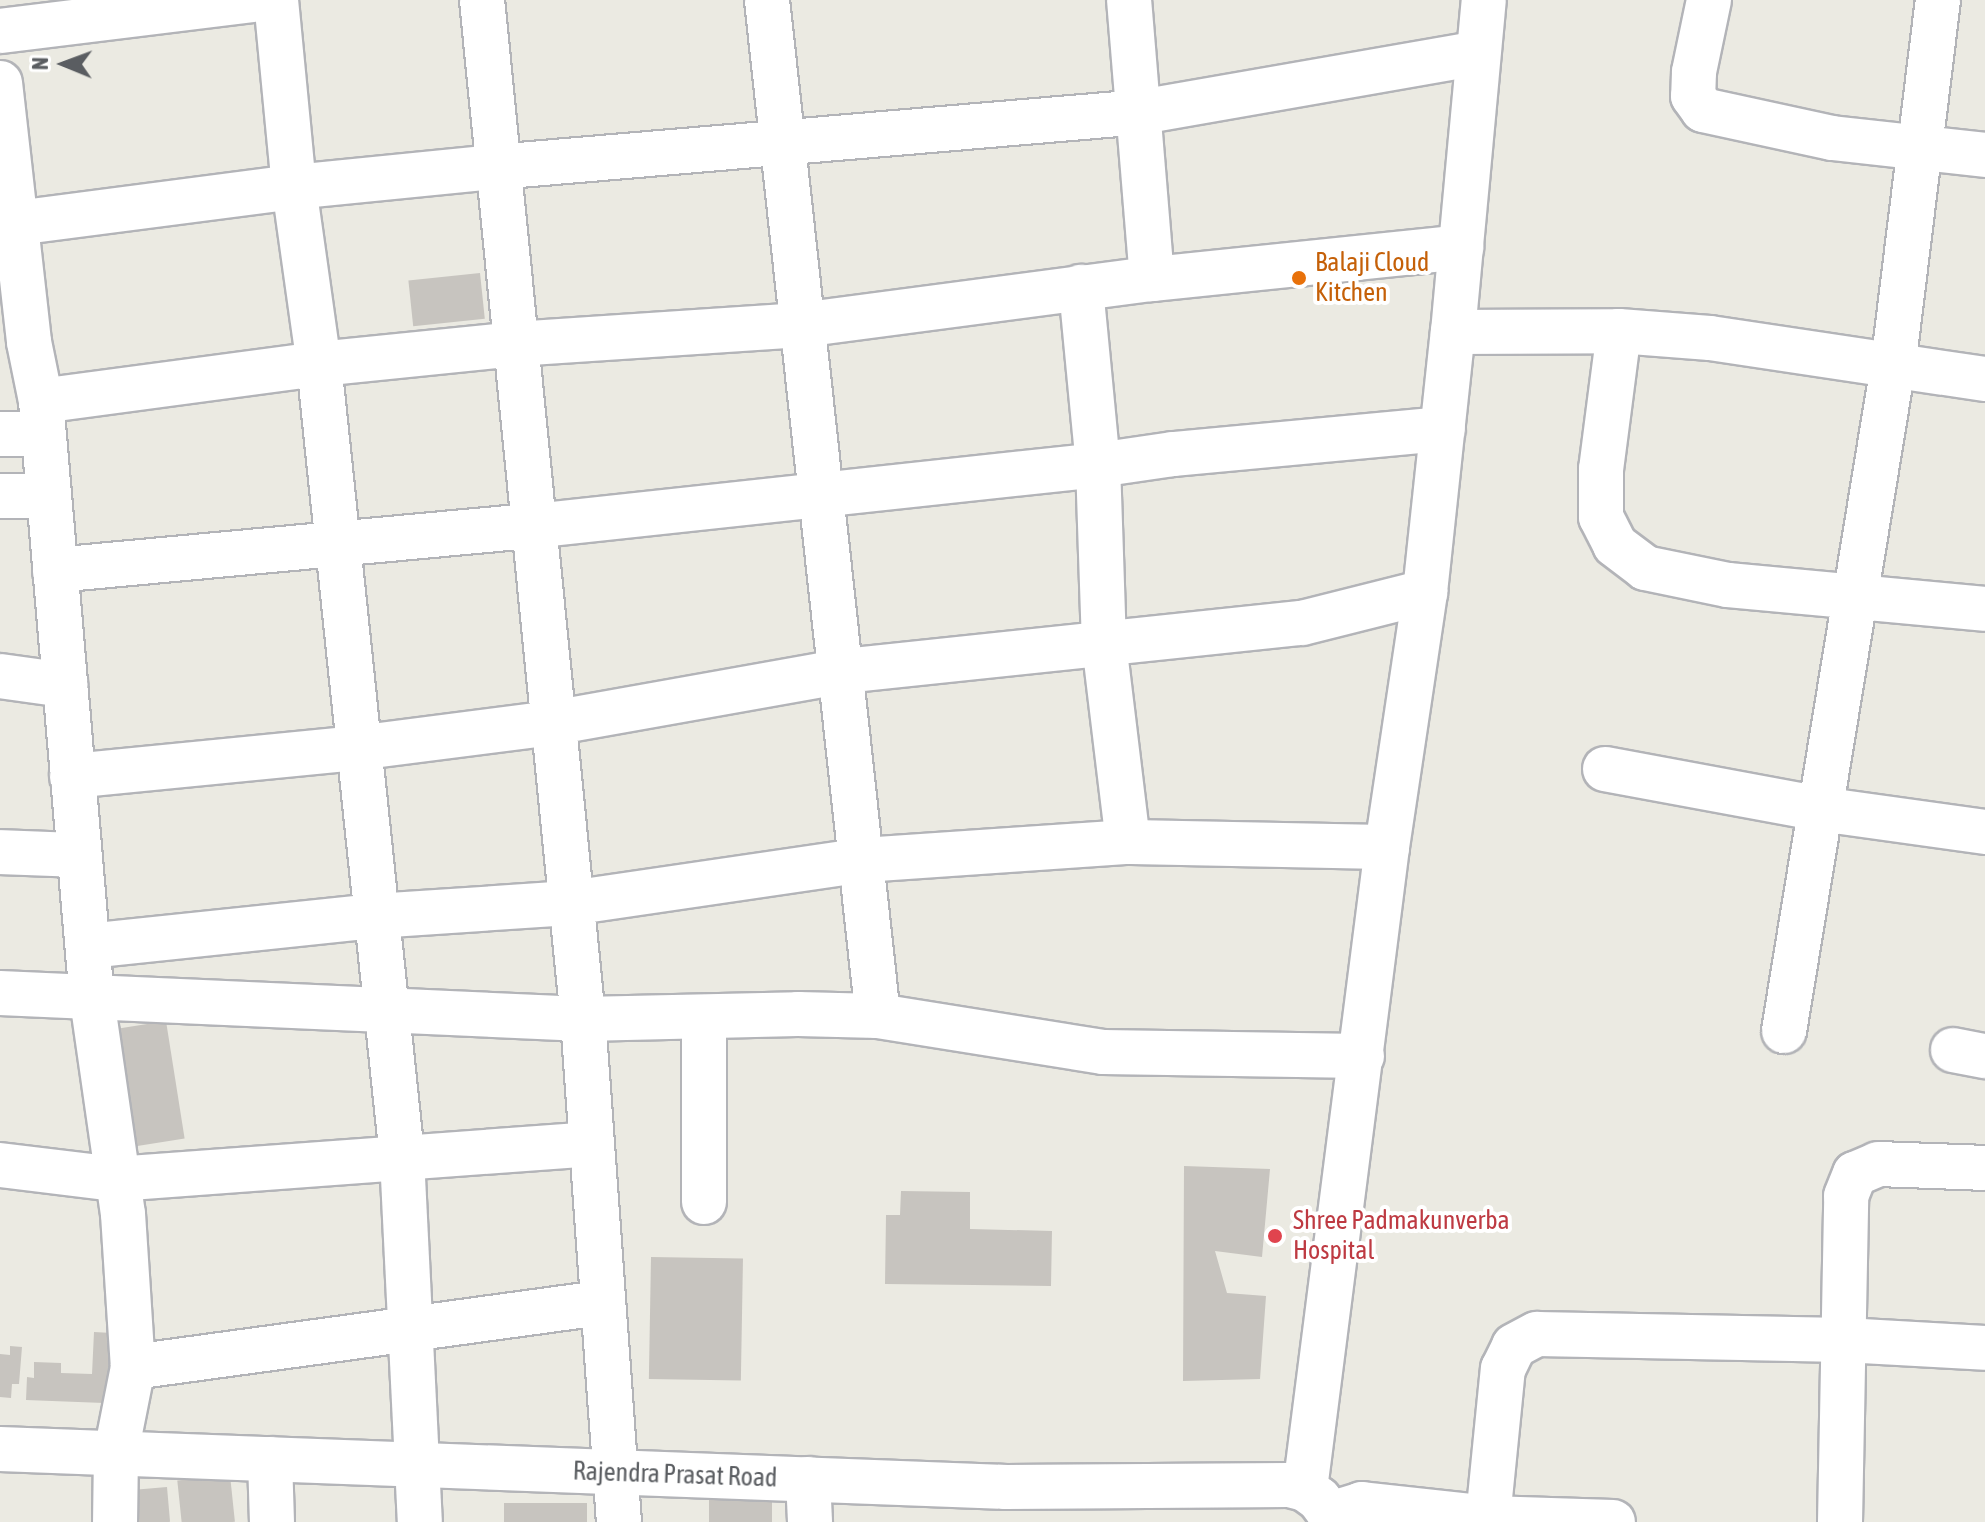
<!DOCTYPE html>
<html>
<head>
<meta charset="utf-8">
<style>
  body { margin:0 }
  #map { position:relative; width:1985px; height:1522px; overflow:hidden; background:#ebeae2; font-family:"Asap Condensed",sans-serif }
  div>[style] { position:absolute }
  .building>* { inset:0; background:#c7c4bf; transform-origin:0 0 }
  .roads { filter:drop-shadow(2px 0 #b3b4b8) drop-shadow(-2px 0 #b3b4b8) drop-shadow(0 2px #b3b4b8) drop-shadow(0 -2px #b3b4b8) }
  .minor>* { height:44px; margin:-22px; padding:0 22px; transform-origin:22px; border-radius:22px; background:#fff }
  .dots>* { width:22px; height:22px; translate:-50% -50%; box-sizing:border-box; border:4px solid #fff; border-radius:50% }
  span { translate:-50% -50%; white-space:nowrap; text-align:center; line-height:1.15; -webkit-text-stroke:8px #fff; paint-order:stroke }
  .food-label { font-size:26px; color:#c56008 }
  .left { translate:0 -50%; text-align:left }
  .health-label { font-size:26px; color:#be3a42 }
  .street-label { font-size:26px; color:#5a5d61 }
  .north { position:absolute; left:24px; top:24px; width:80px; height:80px; -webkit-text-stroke:6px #fff; paint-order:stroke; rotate:271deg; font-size:22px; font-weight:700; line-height:32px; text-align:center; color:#5a5d61 }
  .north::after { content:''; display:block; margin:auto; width:28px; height:36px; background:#5a5d61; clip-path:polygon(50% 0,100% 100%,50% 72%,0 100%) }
</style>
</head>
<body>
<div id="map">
  <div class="building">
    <i style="left:480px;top:273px;width:46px;height:72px;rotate:84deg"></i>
    <i style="left:166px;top:1021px;width:119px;height:59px;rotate:81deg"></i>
    <i style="clip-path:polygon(1184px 1166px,1270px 1169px,1262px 1257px,1215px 1251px,1227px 1293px,1266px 1296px,1260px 1379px,1183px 1381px)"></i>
    <i style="clip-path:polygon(901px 1191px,970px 1192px,970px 1229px,1052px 1231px,1051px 1286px,885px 1284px,886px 1215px,900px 1215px)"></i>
    <i style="left:651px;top:1257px;width:92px;height:122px;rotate:1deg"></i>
    <i style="clip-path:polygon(94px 1332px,112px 1333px,110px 1398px,104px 1403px,26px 1400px,27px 1377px,34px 1378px,34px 1362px,61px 1363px,61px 1373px,92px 1374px)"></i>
    <i style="clip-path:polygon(10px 1346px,22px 1347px,19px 1384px,12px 1384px,11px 1398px,0 1397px,0 1354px,10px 1355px)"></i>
    <i style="left:230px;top:1475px;width:47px;height:53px;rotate:84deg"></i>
    <i style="left:167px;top:1487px;width:35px;height:44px;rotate:85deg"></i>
    <i style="left:709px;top:1487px;width:63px;height:35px"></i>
    <i style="left:504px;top:1503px;width:83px;height:19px"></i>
  </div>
  <div class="roads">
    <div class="minor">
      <i style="left:276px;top:0;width:188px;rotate:84.5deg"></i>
      <i style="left:294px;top:187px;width:179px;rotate:82deg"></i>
      <i style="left:319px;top:364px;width:797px;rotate:84.02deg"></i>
      <i style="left:402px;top:1157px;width:365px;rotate:87.2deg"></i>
      <i style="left:482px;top:0;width:1024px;rotate:84.34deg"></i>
      <i style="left:583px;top:1019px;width:504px;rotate:85.91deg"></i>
      <i style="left:767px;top:0;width:1022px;rotate:83.77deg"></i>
      <i style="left:1709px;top:0;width:74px;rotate:101.8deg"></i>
      <i style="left:1694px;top:72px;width:24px;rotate:92deg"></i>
      <i style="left:1693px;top:96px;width:17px;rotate:54deg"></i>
      <i style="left:1703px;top:110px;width:132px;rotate:12.2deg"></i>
      <i style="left:1832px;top:138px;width:154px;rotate:6.3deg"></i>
      <i style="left:0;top:31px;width:254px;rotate:-7deg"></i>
      <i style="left:0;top:83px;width:261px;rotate:83.6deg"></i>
      <i style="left:29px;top:342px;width:60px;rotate:78.5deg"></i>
      <i style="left:41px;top:401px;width:600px;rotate:85.13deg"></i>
      <i style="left:92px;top:999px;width:217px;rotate:81.8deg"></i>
      <i style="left:123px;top:1214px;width:153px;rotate:86.3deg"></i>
      <i style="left:133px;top:1367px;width:88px;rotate:101.2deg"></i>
      <i style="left:116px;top:1453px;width:69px;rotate:90.8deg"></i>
      <i style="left:16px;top:223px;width:280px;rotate:-7.4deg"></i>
      <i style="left:294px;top:187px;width:203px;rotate:-5.7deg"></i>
      <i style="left:496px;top:167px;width:647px;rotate:-4.87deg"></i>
      <i style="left:1141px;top:112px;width:342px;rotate:-9.9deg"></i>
      <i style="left:1152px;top:279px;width:311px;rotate:-5.9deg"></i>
      <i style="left:1619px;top:331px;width:139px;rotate:97.4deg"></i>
      <i style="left:1601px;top:469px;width:48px;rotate:90deg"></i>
      <i style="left:1601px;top:517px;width:31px;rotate:63deg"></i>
      <i style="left:1615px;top:545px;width:38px;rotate:37deg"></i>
      <i style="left:1645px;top:568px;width:85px;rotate:11.6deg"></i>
      <i style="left:1728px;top:585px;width:258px;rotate:5.3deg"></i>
      <i style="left:1453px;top:332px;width:166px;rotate:-0.3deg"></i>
      <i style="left:1619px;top:331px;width:91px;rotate:4.4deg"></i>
      <i style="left:1710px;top:338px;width:278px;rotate:8.5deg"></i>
      <i style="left:41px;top:401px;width:280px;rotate:-7.6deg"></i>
      <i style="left:319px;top:364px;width:197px;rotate:-5.8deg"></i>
      <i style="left:515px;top:344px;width:287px;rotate:-3.8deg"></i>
      <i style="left:801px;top:325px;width:354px;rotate:-7.5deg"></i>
      <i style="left:1152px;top:279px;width:280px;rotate:-94.7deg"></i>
      <i style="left:0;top:434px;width:43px"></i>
      <i style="left:0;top:496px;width:48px"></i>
      <i style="left:55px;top:570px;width:480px;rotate:-5.3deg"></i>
      <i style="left:533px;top:526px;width:568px;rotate:-6.16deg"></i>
      <i style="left:1098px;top:465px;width:76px;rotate:-8.3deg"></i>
      <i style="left:1173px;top:454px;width:271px;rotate:-5.3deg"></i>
      <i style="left:0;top:676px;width:66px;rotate:7.9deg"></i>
      <i style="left:1605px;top:769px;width:219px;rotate:10.5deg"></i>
      <i style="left:1820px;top:809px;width:167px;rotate:7.9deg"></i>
      <i style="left:72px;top:776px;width:286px;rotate:-5.6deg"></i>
      <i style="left:357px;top:748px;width:197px;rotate:-7.3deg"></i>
      <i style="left:552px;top:723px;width:296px;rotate:-10.1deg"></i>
      <i style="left:843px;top:671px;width:462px;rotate:-6deg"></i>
      <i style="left:1302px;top:623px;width:127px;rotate:-14.1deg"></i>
      <i style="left:1128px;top:842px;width:259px;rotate:1.1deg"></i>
      <i style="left:0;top:852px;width:79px;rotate:2.2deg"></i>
      <i style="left:88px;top:946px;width:289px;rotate:-6deg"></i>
      <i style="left:375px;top:916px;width:195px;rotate:-3.8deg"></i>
      <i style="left:570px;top:903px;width:296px;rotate:-8.3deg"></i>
      <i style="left:863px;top:860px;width:266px;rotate:-3.9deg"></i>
      <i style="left:1128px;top:842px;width:198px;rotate:-96.9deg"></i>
      <i style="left:1104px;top:645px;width:180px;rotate:-91.9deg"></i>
      <i style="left:1098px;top:465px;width:179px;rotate:-95.5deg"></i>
      <i style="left:0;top:993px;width:584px;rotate:2.55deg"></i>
      <i style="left:583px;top:1019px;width:215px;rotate:-1.3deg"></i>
      <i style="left:798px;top:1014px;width:80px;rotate:1.4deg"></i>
      <i style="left:878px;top:1016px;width:228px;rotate:9.1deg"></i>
      <i style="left:1103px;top:1052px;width:259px;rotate:0.9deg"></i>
      <i style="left:1784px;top:1031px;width:674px;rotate:-80.69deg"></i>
      <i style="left:1893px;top:366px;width:369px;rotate:-83deg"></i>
      <i style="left:1953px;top:1050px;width:33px;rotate:11deg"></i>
      <i style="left:0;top:1165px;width:117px;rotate:6.9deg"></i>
      <i style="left:116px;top:1179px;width:475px;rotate:-4.2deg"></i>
      <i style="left:704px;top:1202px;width:185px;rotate:-90deg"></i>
      <i style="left:133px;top:1367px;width:472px;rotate:-7.8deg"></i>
      <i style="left:0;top:1449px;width:1007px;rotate:2.16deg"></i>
      <i style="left:1006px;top:1487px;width:283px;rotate:-0.4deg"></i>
      <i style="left:1289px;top:1485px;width:16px;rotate:14deg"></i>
      <i style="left:1305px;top:1489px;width:17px;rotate:36deg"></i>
      <i style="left:1319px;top:1499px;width:19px;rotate:54deg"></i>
      <i style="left:1330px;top:1514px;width:8px;rotate:83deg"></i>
      <i style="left:270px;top:1459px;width:63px;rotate:88.2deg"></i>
      <i style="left:808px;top:1479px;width:43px;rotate:87.3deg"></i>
      <i style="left:1305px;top:1489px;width:647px;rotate:-82.72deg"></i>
      <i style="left:1387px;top:847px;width:258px;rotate:-81.5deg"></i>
      <i style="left:1425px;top:592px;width:262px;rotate:-83.9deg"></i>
      <i style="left:1453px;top:332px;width:333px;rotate:-84.7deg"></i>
      <i style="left:1330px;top:1514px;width:34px;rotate:-17deg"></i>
      <i style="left:1362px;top:1504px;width:127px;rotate:6.3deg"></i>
      <i style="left:1488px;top:1518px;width:125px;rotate:1.8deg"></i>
      <i style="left:1488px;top:1518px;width:150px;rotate:-84.3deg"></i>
      <i style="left:1503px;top:1369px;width:25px;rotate:-64deg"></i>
      <i style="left:1514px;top:1346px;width:26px;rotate:-28deg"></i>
      <i style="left:1537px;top:1334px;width:307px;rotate:1.1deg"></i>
      <i style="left:1844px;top:1340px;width:141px;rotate:3.2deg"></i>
      <i style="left:1840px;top:1522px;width:326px;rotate:-88.9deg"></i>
      <i style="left:1846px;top:1196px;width:24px;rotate:-68deg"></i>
      <i style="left:1855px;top:1174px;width:25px;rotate:-23deg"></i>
      <i style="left:1878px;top:1164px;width:107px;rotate:2.1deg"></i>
    </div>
  </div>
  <div class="dots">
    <i style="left:1299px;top:278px;background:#e8710a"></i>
    <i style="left:1275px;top:1236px;background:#e0444e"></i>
  </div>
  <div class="food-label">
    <span class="left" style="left:1315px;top:278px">Balaji Cloud<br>Kitchen</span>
  </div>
  <div class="health-label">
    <span class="left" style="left:1293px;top:1236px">Shree Padmakunverba<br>Hospital</span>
  </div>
  <div class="street-label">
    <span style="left:675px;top:1475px;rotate:2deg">Rajendra Prasat Road</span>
  </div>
  <div class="north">N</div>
</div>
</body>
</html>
